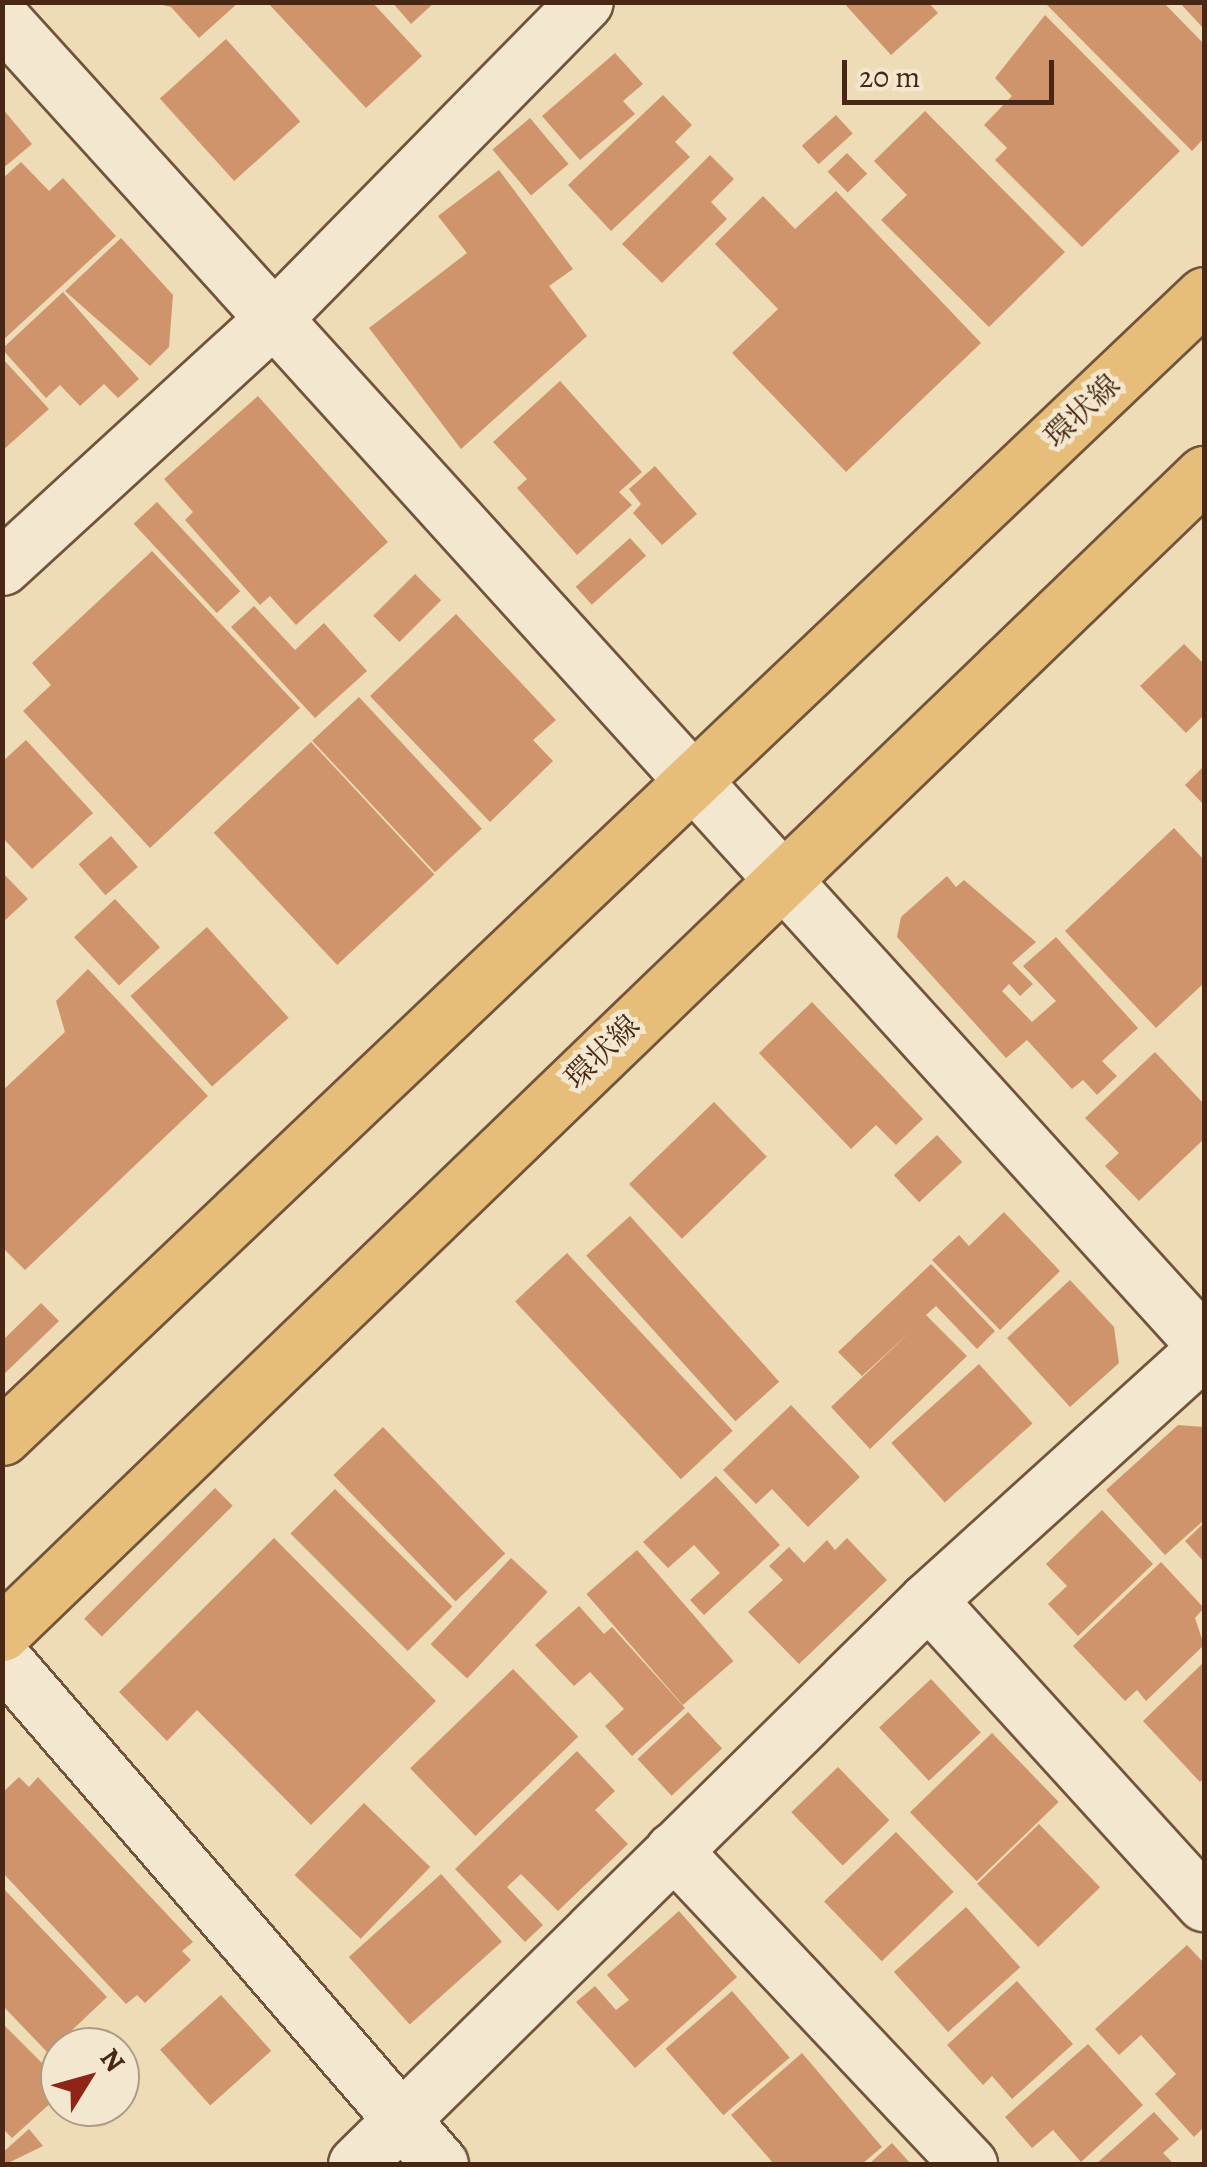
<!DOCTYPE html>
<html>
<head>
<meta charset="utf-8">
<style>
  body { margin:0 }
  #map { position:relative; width:1207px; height:2167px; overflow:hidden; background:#eddcb5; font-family:Alegreya,"Noto Serif JP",serif }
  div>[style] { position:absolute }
  .building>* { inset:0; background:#d0946d; transform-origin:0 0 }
  .roads { filter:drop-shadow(2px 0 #72543d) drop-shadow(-2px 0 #72543d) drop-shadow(0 2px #72543d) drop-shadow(0 -2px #72543d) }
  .minor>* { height:55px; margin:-27.5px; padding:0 27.5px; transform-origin:27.5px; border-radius:27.5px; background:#f3e8cf }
  .primary>* { height:55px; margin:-27.5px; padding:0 27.5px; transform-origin:27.5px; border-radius:27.5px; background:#e6be7a }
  span { translate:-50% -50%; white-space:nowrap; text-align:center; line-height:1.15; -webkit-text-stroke:9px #f3e8cf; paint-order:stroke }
  .street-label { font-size:30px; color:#492715 }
  .frame { position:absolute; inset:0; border:5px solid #492715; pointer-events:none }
  .north { position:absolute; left:40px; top:2027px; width:100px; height:100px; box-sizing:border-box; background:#f3e8cf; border:2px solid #af9b85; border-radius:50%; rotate:53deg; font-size:28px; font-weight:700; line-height:40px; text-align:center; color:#492715 }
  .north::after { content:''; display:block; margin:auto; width:35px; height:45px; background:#8f2418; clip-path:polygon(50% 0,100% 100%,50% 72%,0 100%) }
  .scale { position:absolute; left:842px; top:60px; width:212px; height:45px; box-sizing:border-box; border:5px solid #492715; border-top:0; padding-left:12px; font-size:30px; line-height:35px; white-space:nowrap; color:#492715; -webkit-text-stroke:8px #f3e8cf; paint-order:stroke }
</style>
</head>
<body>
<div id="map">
  <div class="building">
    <i style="clip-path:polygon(150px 2px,239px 2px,199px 38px,171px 7px)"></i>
    <i style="clip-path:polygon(267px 2px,372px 2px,422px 56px,366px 108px)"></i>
    <i style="clip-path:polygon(392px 2px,435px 2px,411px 24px)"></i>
    <i style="clip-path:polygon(843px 2px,928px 2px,938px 13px,891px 55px)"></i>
    <i style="clip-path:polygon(1044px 2px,1163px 2px,1204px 44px,1204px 138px,1192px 151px)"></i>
    <i style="clip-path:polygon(1179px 2px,1204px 2px,1204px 29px)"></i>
    <i style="clip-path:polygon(1045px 15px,1180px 151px,1082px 247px,995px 160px,1007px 148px,984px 125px,1012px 96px,995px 78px)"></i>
    <i style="left:226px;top:39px;width:111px;height:89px;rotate:48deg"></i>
    <i style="clip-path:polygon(615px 53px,643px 84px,623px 101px,635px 114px,580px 160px,542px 116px)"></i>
    <i style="clip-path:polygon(663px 95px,692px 125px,675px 142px,690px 157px,611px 231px,568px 185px)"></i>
    <i style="clip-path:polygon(2px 108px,32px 144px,2px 169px)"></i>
    <i style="clip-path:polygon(925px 111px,1065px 252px,989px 327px,881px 220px,907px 195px,874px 161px)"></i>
    <i style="left:836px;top:115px;width:25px;height:46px;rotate:48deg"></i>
    <i style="left:530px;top:118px;width:60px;height:49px;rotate:50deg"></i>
    <i style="left:847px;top:153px;width:29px;height:27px;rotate:46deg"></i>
    <i style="clip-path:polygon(710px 155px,734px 179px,711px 202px,727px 219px,662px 283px,622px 244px)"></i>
    <i style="clip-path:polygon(21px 162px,49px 191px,63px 178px,116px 236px,2px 341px,2px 179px)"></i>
    <i style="clip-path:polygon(499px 170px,573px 269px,549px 286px,587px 336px,461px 449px,369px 328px,467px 253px,438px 216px)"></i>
    <i style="clip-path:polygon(836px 191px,981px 343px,846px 472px,732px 353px,778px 309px,715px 244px,763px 196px,795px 229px)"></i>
    <i style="clip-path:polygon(121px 238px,173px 295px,169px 347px,150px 366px,65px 291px)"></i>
    <i style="clip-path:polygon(63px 292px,139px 379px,118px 398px,104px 384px,80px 406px,60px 385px,46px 398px,2px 349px)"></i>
    <i style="clip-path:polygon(2px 358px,49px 409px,2px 451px)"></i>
    <i style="clip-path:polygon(560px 381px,642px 472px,619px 492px,632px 505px,577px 555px,517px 488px,527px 479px,493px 442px)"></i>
    <i style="clip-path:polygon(258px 396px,388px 542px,296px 625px,270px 596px,260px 605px,185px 520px,193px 512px,164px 479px)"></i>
    <i style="clip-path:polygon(655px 466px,697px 514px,662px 545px,633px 513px,641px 504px,629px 489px)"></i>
    <i style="left:157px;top:502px;width:122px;height:32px;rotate:47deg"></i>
    <i style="left:630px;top:538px;width:24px;height:73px;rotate:48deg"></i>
    <i style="clip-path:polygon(152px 551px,300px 708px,150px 848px,23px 711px,51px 685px,32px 663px)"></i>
    <i style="left:415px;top:574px;width:37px;height:59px;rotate:45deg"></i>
    <i style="clip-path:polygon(254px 606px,295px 650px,324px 623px,367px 671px,315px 718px,231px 627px)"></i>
    <i style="clip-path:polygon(456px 614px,556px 720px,533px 740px,553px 761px,490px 822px,370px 696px)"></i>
    <i style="clip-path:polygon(1184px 644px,1204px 664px,1204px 715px,1186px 733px,1140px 686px)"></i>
    <i style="left:359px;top:697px;width:180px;height:64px;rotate:47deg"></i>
    <i style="clip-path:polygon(26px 740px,93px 813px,32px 869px,2px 837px,2px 762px)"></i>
    <i style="left:311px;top:742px;width:181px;height:133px;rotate:47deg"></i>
    <i style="clip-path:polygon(1204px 766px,1204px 805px,1185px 785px)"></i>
    <i style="clip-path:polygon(1174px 828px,1204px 860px,1204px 983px,1156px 1028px,1065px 931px)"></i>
    <i style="left:111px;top:836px;width:41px;height:43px;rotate:49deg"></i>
    <i style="clip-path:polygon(2px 872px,28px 899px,2px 923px)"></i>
    <i style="clip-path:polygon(947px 876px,956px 887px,964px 880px,1036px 942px,1012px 963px,1033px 984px,1020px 996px,1009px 984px,1002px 991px,1032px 1022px,1056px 1001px,1023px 966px,1056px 937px,1138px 1028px,1102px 1061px,1117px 1076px,1097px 1095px,1083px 1080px,1072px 1089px,1027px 1040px,1006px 1058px,897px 937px,901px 917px)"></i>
    <i style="left:115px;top:899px;width:66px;height:56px;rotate:47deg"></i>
    <i style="left:207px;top:927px;width:122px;height:103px;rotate:48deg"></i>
    <i style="clip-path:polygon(88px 969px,208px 1096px,25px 1270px,2px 1247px,2px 1091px,65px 1032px,56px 1001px)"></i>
    <i style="clip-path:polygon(812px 1002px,923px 1119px,896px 1145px,876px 1125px,851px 1149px,759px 1053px)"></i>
    <i style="clip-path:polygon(1155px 1052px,1204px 1104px,1204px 1139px,1139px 1201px,1105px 1166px,1119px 1153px,1085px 1118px)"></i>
    <i style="left:714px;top:1102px;width:76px;height:118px;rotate:46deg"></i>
    <i style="left:937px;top:1135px;width:37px;height:59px;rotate:47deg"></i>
    <i style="clip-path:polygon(1004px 1212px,1060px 1271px,1000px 1330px,932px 1260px,959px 1235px,969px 1246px)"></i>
    <i style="left:630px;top:1216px;width:223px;height:59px;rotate:48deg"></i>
    <i style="left:567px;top:1253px;width:243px;height:71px;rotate:47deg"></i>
    <i style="clip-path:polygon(931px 1264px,995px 1331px,977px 1349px,936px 1306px,926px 1315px,967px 1356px,870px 1449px,831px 1407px,910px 1332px,862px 1376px,838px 1352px)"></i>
    <i style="clip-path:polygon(1070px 1280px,1114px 1327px,1119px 1363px,1070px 1407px,1007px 1338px)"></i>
    <i style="clip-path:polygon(41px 1303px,59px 1321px,2px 1376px,2px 1341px)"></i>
    <i style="left:979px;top:1364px;width:80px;height:118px;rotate:48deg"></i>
    <i style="clip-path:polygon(791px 1405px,860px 1477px,808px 1527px,772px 1489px,756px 1504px,723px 1470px)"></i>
    <i style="clip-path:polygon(1178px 1425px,1204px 1427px,1204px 1520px,1165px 1555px,1106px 1490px)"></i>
    <i style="left:383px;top:1427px;width:176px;height:69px;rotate:46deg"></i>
    <i style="clip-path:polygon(716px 1476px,780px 1545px,704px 1615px,690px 1600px,720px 1573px,694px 1545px,668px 1568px,643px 1542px)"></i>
    <i style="left:215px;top:1488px;width:25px;height:185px;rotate:45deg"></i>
    <i style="left:335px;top:1489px;width:166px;height:63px;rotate:45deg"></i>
    <i style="clip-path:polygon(1102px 1510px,1153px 1564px,1078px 1636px,1048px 1604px,1067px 1586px,1046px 1564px)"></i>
    <i style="clip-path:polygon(1204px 1523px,1204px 1562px,1185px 1541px)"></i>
    <i style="clip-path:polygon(274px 1538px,436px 1701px,311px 1825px,197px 1710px,167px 1741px,119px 1692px)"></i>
    <i style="clip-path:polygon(847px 1538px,887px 1580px,799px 1664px,748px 1612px,783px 1580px,769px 1566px,789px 1547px,804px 1563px,827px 1540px,835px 1550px)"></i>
    <i style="left:637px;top:1550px;width:147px;height:67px;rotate:49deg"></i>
    <i style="left:511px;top:1558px;width:50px;height:118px;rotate:43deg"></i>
    <i style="clip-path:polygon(1161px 1562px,1204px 1608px,1195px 1618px,1204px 1645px,1146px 1701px,1137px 1690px,1125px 1701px,1073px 1646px)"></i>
    <i style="clip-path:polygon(579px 1606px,604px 1634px,612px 1627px,685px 1708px,632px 1756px,605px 1726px,624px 1709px,590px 1672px,574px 1686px,535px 1645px)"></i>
    <i style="clip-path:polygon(1204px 1662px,1204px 1778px,1200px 1782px,1143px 1721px)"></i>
    <i style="left:513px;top:1669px;width:94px;height:143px;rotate:46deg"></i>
    <i style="left:931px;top:1679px;width:73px;height:71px;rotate:47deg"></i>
    <i style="left:688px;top:1712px;width:50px;height:69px;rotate:47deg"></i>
    <i style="left:992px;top:1733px;width:96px;height:114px;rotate:46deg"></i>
    <i style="clip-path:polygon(577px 1751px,615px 1791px,595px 1810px,628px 1844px,558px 1911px,521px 1874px,507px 1887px,543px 1925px,525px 1942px,455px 1869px)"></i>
    <i style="left:838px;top:1767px;width:74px;height:65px;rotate:46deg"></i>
    <i style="clip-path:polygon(19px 1777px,29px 1787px,38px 1777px,193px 1942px,182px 1951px,191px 1960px,145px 2003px,137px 1995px,126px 2004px,2px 1872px,2px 1793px)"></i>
    <i style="left:364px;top:1803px;width:92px;height:100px;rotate:44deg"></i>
    <i style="left:1039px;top:1824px;width:88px;height:86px;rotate:46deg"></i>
    <i style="left:896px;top:1832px;width:83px;height:100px;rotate:46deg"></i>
    <i style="left:441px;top:1874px;width:91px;height:124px;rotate:48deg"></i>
    <i style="clip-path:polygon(2px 1887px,107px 1997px,48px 2053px,2px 2005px)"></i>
    <i style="left:966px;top:1907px;width:81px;height:97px;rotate:48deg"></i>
    <i style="clip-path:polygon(679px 1911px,737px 1977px,635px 2068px,576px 2002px,595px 1986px,616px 2010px,629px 2000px,607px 1975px)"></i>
    <i style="clip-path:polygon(1187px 1945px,1204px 1963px,1204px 2127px,1194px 2137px,1155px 2094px,1176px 2074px,1141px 2035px,1119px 2055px,1095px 2029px)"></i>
    <i style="clip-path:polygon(1017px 1981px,1073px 2044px,1012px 2099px,992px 2076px,983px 2085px,947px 2045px)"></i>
    <i style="left:732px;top:1991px;width:88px;height:88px;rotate:49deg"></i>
    <i style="left:221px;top:1995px;width:75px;height:82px;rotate:48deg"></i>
    <i style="clip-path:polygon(2px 2023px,56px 2077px,44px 2089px,54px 2100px,12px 2138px,2px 2128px)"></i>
    <i style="clip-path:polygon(1088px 2044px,1143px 2105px,1081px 2162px,1053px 2130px,1032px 2148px,1005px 2117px)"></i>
    <i style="clip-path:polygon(802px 2053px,882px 2147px,862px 2164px,774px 2164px,731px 2115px)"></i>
    <i style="clip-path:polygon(1154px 2112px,1179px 2139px,1163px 2153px,1174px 2164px,1096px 2164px)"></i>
    <i style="clip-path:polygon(29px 2129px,43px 2146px,6px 2164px,2px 2153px)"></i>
    <i style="clip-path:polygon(892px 2143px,911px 2164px,869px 2164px)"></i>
  </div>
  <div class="roads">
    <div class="minor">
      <i style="left:2px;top:19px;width:1789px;rotate:47.79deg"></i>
      <i style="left:2px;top:567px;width:370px;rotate:-42.5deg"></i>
      <i style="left:275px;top:317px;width:442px;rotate:-45.5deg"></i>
      <i style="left:928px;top:1600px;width:410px;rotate:47.7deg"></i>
      <i style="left:2px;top:1658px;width:669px;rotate:49.12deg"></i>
      <i style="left:673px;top:1850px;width:432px;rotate:46.7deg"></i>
      <i style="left:356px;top:2164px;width:803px;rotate:-44.6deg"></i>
      <i style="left:928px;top:1600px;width:372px;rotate:-42.2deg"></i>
    </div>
    <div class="primary">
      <i style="left:2px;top:1437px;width:1658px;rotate:-43.53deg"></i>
      <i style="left:2px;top:1633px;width:1670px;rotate:-43.96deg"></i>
    </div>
  </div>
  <div class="street-label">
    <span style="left:1082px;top:411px;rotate:-43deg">環状線</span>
    <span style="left:602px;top:1052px;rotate:-44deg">環状線</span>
  </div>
  <div class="frame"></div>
  <div class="north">N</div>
  <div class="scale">20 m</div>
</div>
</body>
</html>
